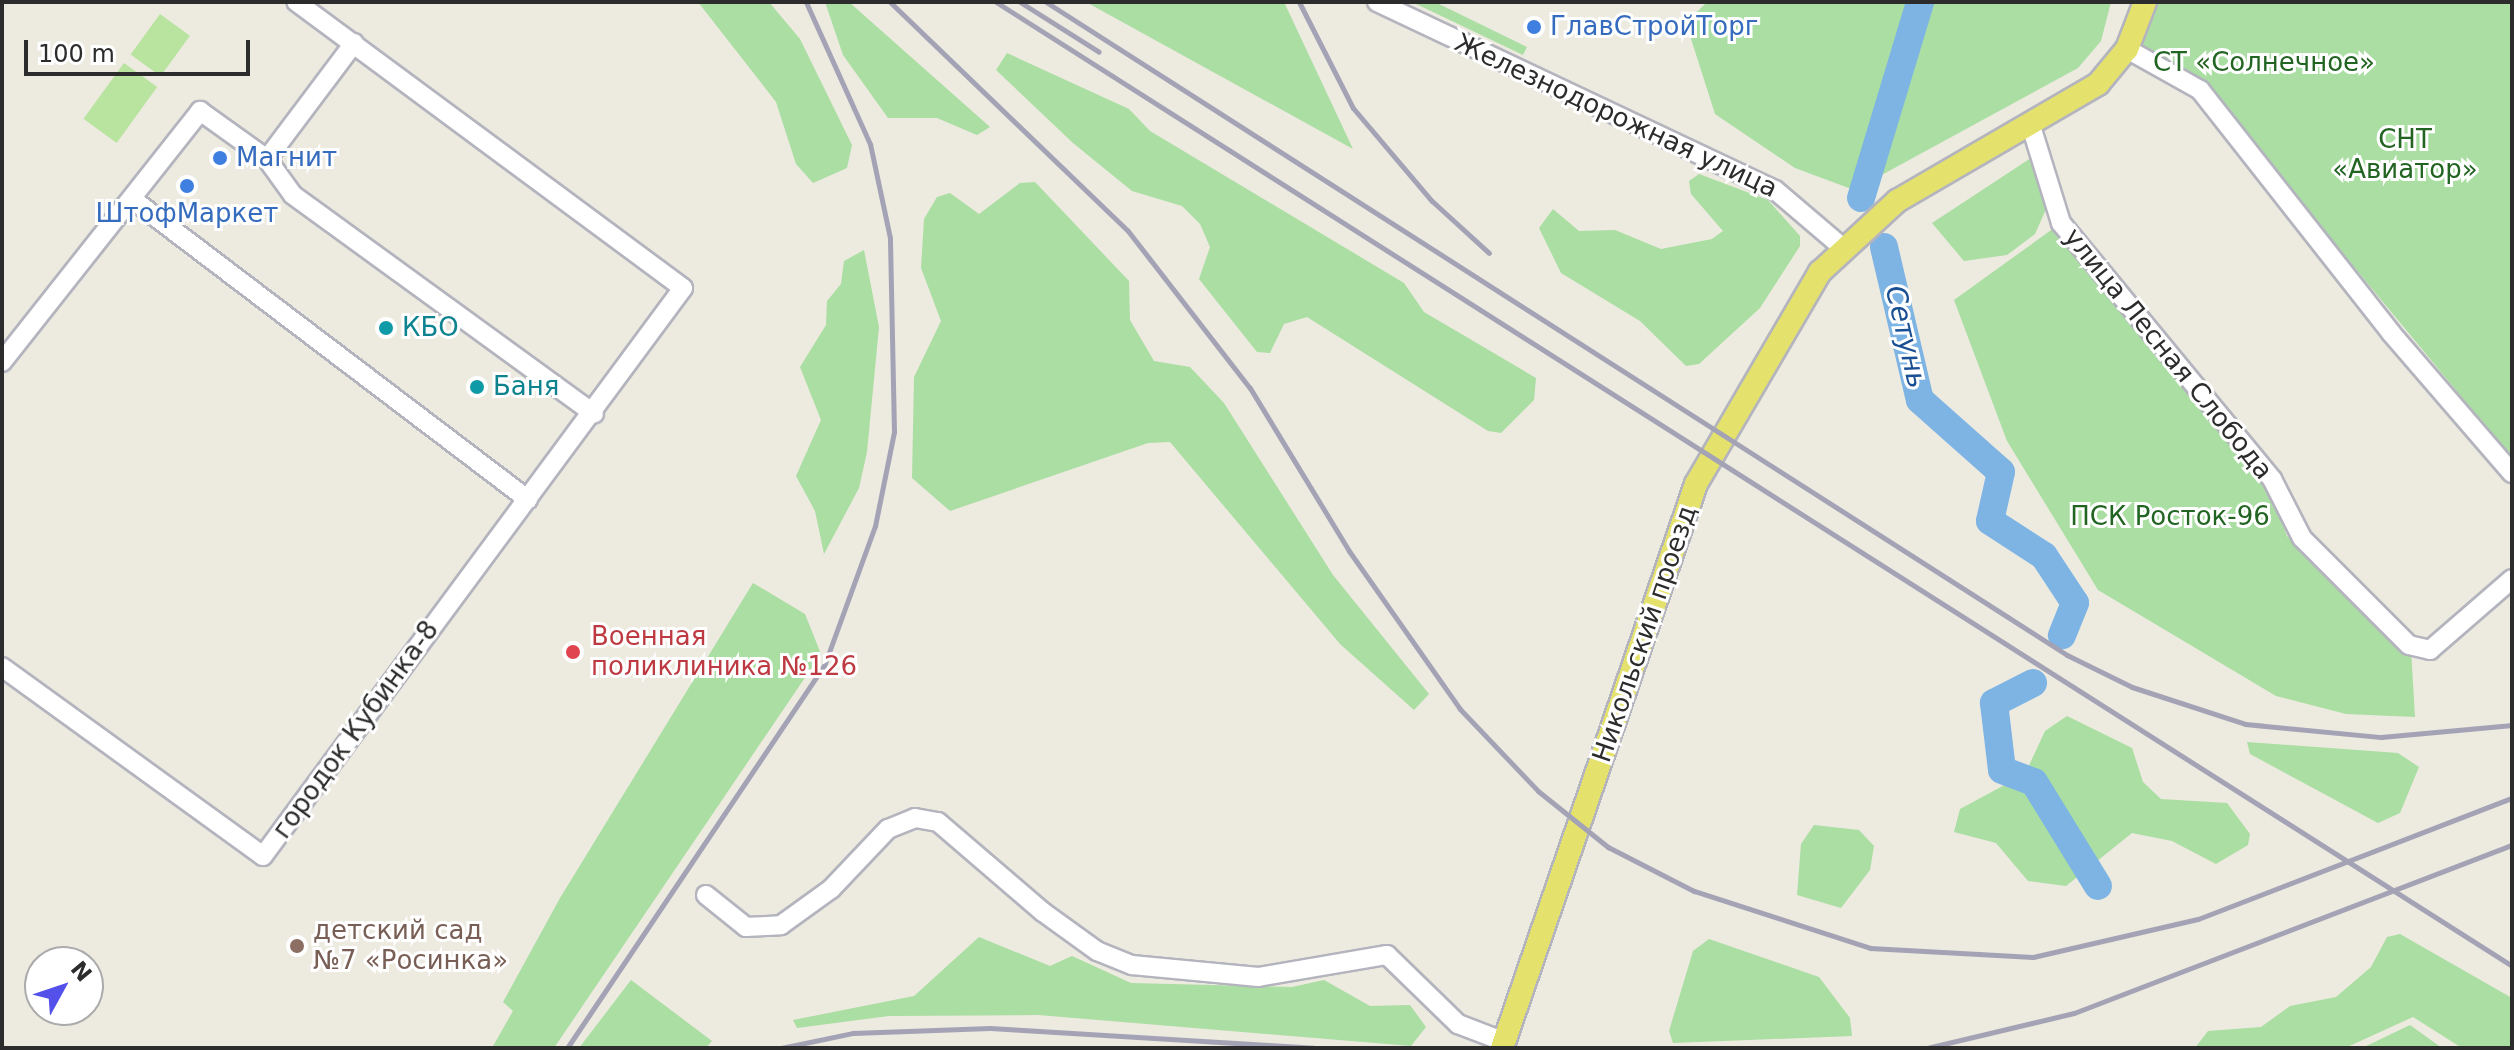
<!DOCTYPE html>
<html>
<head>
<meta charset="utf-8">
<style>
  body { margin:0 }
  #map { position:relative; width:2514px; height:1050px; overflow:hidden; background:#edeae0; font-family:"DejaVu Sans",sans-serif }
  div>[style] { position:absolute }
  .green>* { inset:0; background:#aadea2 }
  .pitch>* { inset:0; background:#b8e49f; transform-origin:0 0 }
  .river>* { height:28px; margin:-14px; padding:0 14px; transform-origin:14px; border-radius:14px; background:#7eb4e4 }
  .roads { filter:drop-shadow(2px 0 #b4b4be) drop-shadow(-2px 0 #b4b4be) drop-shadow(0 2px #b4b4be) drop-shadow(0 -2px #b4b4be) }
  .minor>* { height:18px; margin:-9px; padding:0 9px; transform-origin:9px; border-radius:9px; background:#fff }
  .major>* { height:22px; margin:-11px; padding:0 11px; transform-origin:11px; border-radius:11px; background:#e4e26d }
  .rail>* { height:5px; margin:-2.5px; padding:0 2.5px; transform-origin:2.5px; border-radius:2.5px; background:#a4a3b5 }
  .dots>* { width:22px; height:22px; translate:-50% -50%; box-sizing:border-box; border:4px solid #fff; border-radius:50% }
  span { translate:-50% -50%; white-space:nowrap; text-align:center; line-height:1.15; -webkit-text-stroke:6px #fff; paint-order:stroke }
  .shop-label { font-size:26px; color:#366cbe }
  .left { translate:0 -50%; text-align:left }
  .park-label { font-size:26px; color:#226422 }
  .street-label { font-size:26px; color:#2c2c2c }
  .culture-label { font-size:26px; color:#0d838f }
  .health-label { font-size:26px; color:#be3a42 }
  .education-label { font-size:26px; color:#785e54 }
  .water-label { font-size:28px; color:#1a5093; font-style:italic }
  .frame { position:absolute; inset:0; border:4px solid #2c2c2c; pointer-events:none }
  .north { position:absolute; left:24px; top:946px; width:80px; height:80px; box-sizing:border-box; background:#fff; border:2px solid #ababab; border-radius:50%; rotate:50deg; font-size:22px; font-weight:700; line-height:32px; text-align:center; color:#2c2c2c }
  .north::after { content:''; display:block; margin:auto; width:28px; height:36px; background:#5450ea; clip-path:polygon(50% 0,100% 100%,50% 72%,0 100%) }
  .scale { position:absolute; left:24px; top:40px; width:226px; height:36px; box-sizing:border-box; border:4px solid #2c2c2c; border-top:0; padding-left:10px; font-size:24px; line-height:28px; white-space:nowrap; color:#2c2c2c; -webkit-text-stroke:6px #fff; paint-order:stroke }
</style>
</head>
<body>
<div id="map">
  <div class="green">
    <i style="clip-path:polygon(698px 2px,769px 2px,800px 39px,852px 145px,847px 168px,813px 183px,796px 164px,776px 102px)"></i>
    <i style="clip-path:polygon(825px 2px,849px 2px,990px 127px,977px 135px,937px 118px,888px 118px,843px 55px)"></i>
    <i style="clip-path:polygon(1086px 2px,1284px 2px,1353px 149px)"></i>
    <i style="clip-path:polygon(1412px 2px,1435px 2px,1527px 47px,1523px 55px)"></i>
    <i style="clip-path:polygon(1707px 2px,2111px 2px,2101px 41px,2078px 68px,1854px 190px,1795px 168px,1715px 114px,1686px 23px)"></i>
    <i style="clip-path:polygon(2143px 2px,2512px 2px,2512px 458px,2206px 88px,2127px 49px)"></i>
    <i style="clip-path:polygon(1007px 53px,1129px 109px,1150px 131px,1404px 283px,1424px 312px,1536px 378px,1534px 400px,1501px 433px,1488px 431px,1307px 317px,1284px 324px,1270px 353px,1257px 352px,1199px 279px,1210px 247px,1200px 224px,1182px 206px,1132px 191px,1073px 143px,996px 70px)"></i>
    <i style="clip-path:polygon(2034px 156px,2047px 207px,2035px 234px,2007px 255px,1964px 261px,1932px 223px)"></i>
    <i style="clip-path:polygon(1699px 174px,1768px 200px,1800px 236px,1800px 246px,1760px 308px,1699px 364px,1686px 366px,1640px 321px,1561px 273px,1539px 228px,1553px 209px,1579px 231px,1615px 230px,1661px 249px,1712px 239px,1723px 231px,1691px 194px,1689px 181px)"></i>
    <i style="clip-path:polygon(1035px 182px,1129px 281px,1130px 320px,1154px 361px,1190px 367px,1224px 403px,1333px 575px,1429px 694px,1414px 710px,1340px 644px,1170px 442px,1148px 443px,950px 511px,912px 478px,914px 377px,941px 321px,921px 268px,924px 219px,937px 197px,950px 193px,979px 214px,1020px 183px)"></i>
    <i style="clip-path:polygon(2061px 223px,2262px 472px,2287px 536px,2411px 649px,2415px 717px,2346px 714px,2276px 696px,2098px 590px,2007px 441px,1954px 300px)"></i>
    <i style="clip-path:polygon(864px 250px,879px 327px,867px 452px,859px 488px,824px 554px,815px 511px,796px 476px,821px 420px,800px 367px,826px 325px,827px 301px,841px 284px,844px 261px)"></i>
    <i style="clip-path:polygon(753px 583px,805px 614px,821px 654px,554px 1048px,492px 1048px,513px 1011px,503px 1002px,560px 898px)"></i>
    <i style="clip-path:polygon(2067px 716px,2132px 748px,2143px 782px,2161px 799px,2227px 803px,2250px 834px,2248px 845px,2216px 864px,2172px 841px,2132px 833px,2066px 886px,2028px 881px,1996px 843px,1954px 832px,1960px 809px,2025px 774px,2045px 731px)"></i>
    <i style="clip-path:polygon(2247px 742px,2398px 753px,2419px 767px,2400px 813px,2378px 823px,2250px 754px)"></i>
    <i style="clip-path:polygon(1814px 825px,1859px 830px,1874px 846px,1870px 870px,1841px 908px,1797px 895px,1801px 844px)"></i>
    <i style="clip-path:polygon(2400px 934px,2512px 998px,2512px 1048px,2462px 1048px,2413px 1017px,2345px 1048px,2195px 1048px,2208px 1031px,2261px 1027px,2290px 1006px,2336px 997px,2371px 967px,2387px 937px)"></i>
    <i style="clip-path:polygon(979px 937px,1050px 966px,1072px 956px,1131px 983px,1292px 987px,1324px 980px,1370px 1006px,1410px 1005px,1426px 1027px,1411px 1046px,1038px 1015px,889px 1016px,797px 1028px,793px 1020px,914px 996px)"></i>
    <i style="clip-path:polygon(1709px 939px,1819px 977px,1850px 1018px,1852px 1036px,1673px 1043px,1669px 1031px,1693px 951px)"></i>
    <i style="clip-path:polygon(631px 980px,712px 1041px,706px 1048px,579px 1048px)"></i>
    <i style="clip-path:polygon(2410px 1025px,2442px 1048px,2362px 1048px)"></i>
  </div>
  <div class="pitch">
    <i style="left:160px;top:14px;width:37px;height:50px;rotate:36deg"></i>
    <i style="left:124px;top:63px;width:41px;height:69px;rotate:36deg"></i>
  </div>
  <div class="river">
    <i style="left:1861px;top:198px;width:205px;rotate:-73.2deg"></i>
    <i style="left:1884px;top:247px;width:157px;rotate:76.8deg"></i>
    <i style="left:1920px;top:400px;width:108px;rotate:41.6deg"></i>
    <i style="left:2001px;top:472px;width:50px;rotate:102.7deg"></i>
    <i style="left:1990px;top:521px;width:64px;rotate:32.9deg"></i>
    <i style="left:2044px;top:556px;width:56px;rotate:56.6deg"></i>
    <i style="left:2075px;top:603px;width:35px;rotate:112deg"></i>
    <i style="left:2033px;top:683px;width:44px;rotate:152.9deg"></i>
    <i style="left:1994px;top:703px;width:67px;rotate:83.2deg"></i>
    <i style="left:2002px;top:770px;width:34px;rotate:21deg"></i>
    <i style="left:2034px;top:782px;width:122px;rotate:58.4deg"></i>
  </div>
  <div class="roads">
    <div class="minor">
      <i style="left:1377px;top:2px;width:440px;rotate:25.3deg"></i>
      <i style="left:1775px;top:190px;width:88px;rotate:40.4deg"></i>
      <i style="left:2127px;top:49px;width:84px;rotate:29.3deg"></i>
      <i style="left:2200px;top:90px;width:309px;rotate:51.8deg"></i>
      <i style="left:2391px;top:333px;width:185px;rotate:49.2deg"></i>
      <i style="left:2031px;top:126px;width:102px;rotate:72.8deg"></i>
      <i style="left:2061px;top:223px;width:332px;rotate:50.5deg"></i>
      <i style="left:2272px;top:479px;width:66px;rotate:63deg"></i>
      <i style="left:2302px;top:538px;width:151px;rotate:45deg"></i>
      <i style="left:2409px;top:645px;width:22px;rotate:13deg"></i>
      <i style="left:2430px;top:650px;width:108px;rotate:-40.9deg"></i>
      <i style="left:267px;top:159px;width:145px;rotate:-53.1deg"></i>
      <i style="left:132px;top:199px;width:497px;rotate:37.2deg"></i>
      <i style="left:2px;top:362px;width:320px;rotate:-51.7deg"></i>
      <i style="left:200px;top:111px;width:82px;rotate:35.6deg"></i>
      <i style="left:267px;top:159px;width:44px;rotate:54.2deg"></i>
      <i style="left:293px;top:195px;width:372px;rotate:36deg"></i>
      <i style="left:2px;top:667px;width:322px;rotate:35.9deg"></i>
      <i style="left:263px;top:856px;width:706px;rotate:-53.52deg"></i>
      <i style="left:683px;top:288px;width:481px;rotate:-143.5deg"></i>
      <i style="left:706px;top:895px;width:51px;rotate:38.7deg"></i>
      <i style="left:746px;top:927px;width:35px;rotate:-3deg"></i>
      <i style="left:781px;top:925px;width:62px;rotate:-35.8deg"></i>
      <i style="left:831px;top:889px;width:83px;rotate:-46.5deg"></i>
      <i style="left:888px;top:829px;width:29px;rotate:-22deg"></i>
      <i style="left:915px;top:818px;width:23px;rotate:10deg"></i>
      <i style="left:938px;top:822px;width:138px;rotate:40.6deg"></i>
      <i style="left:1043px;top:912px;width:67px;rotate:35.8deg"></i>
      <i style="left:1097px;top:951px;width:38px;rotate:22deg"></i>
      <i style="left:1132px;top:965px;width:127px;rotate:5.4deg"></i>
      <i style="left:1258px;top:977px;width:131px;rotate:-9.7deg"></i>
      <i style="left:1387px;top:955px;width:99px;rotate:44.2deg"></i>
      <i style="left:1458px;top:1024px;width:50px;rotate:21deg"></i>
    </div>
    <div class="major">
      <i style="left:1502px;top:1048px;width:596px;rotate:-71.02deg"></i>
      <i style="left:1696px;top:484px;width:246px;rotate:-59.7deg"></i>
      <i style="left:1820px;top:272px;width:105px;rotate:-42.7deg"></i>
      <i style="left:1897px;top:201px;width:233px;rotate:-30.2deg"></i>
      <i style="left:2098px;top:84px;width:45px;rotate:-50.4deg"></i>
      <i style="left:2127px;top:49px;width:50px;rotate:-69deg"></i>
    </div>
  </div>
  <div class="rail">
    <i style="left:890px;top:2px;width:330px;rotate:43.9deg"></i>
    <i style="left:1128px;top:231px;width:199px;rotate:52.2deg"></i>
    <i style="left:1250px;top:388px;width:191px;rotate:58.7deg"></i>
    <i style="left:1349px;top:551px;width:193px;rotate:54.9deg"></i>
    <i style="left:1460px;top:709px;width:113px;rotate:46.4deg"></i>
    <i style="left:1538px;top:791px;width:90px;rotate:38.7deg"></i>
    <i style="left:1608px;top:847px;width:97px;rotate:27.1deg"></i>
    <i style="left:1694px;top:891px;width:185px;rotate:17.9deg"></i>
    <i style="left:1870px;top:948px;width:163px;rotate:3.2deg"></i>
    <i style="left:2033px;top:957px;width:169px;rotate:-13deg"></i>
    <i style="left:2198px;top:919px;width:337px;rotate:-21.1deg"></i>
    <i style="left:996px;top:2px;width:1797px;rotate:32.45deg"></i>
    <i style="left:1020px;top:2px;width:93px;rotate:32.3deg"></i>
    <i style="left:1046px;top:2px;width:1212px;rotate:32.6deg"></i>
    <i style="left:2067px;top:655px;width:72px;rotate:26.2deg"></i>
    <i style="left:2132px;top:687px;width:119px;rotate:18.1deg"></i>
    <i style="left:2245px;top:724px;width:137px;rotate:5.5deg"></i>
    <i style="left:2381px;top:737px;width:132px;rotate:-5.2deg"></i>
    <i style="left:1299px;top:2px;width:119px;rotate:63deg"></i>
    <i style="left:1353px;top:108px;width:122px;rotate:49.7deg"></i>
    <i style="left:1432px;top:201px;width:77px;rotate:42.4deg"></i>
    <i style="left:567px;top:1048px;width:460px;rotate:-56.1deg"></i>
    <i style="left:824px;top:666px;width:149px;rotate:-70deg"></i>
    <i style="left:875px;top:526px;width:96px;rotate:-78.6deg"></i>
    <i style="left:894px;top:432px;width:194px;rotate:-91.2deg"></i>
    <i style="left:890px;top:238px;width:96px;rotate:-102deg"></i>
    <i style="left:870px;top:144px;width:156px;rotate:-114.3deg"></i>
    <i style="left:781px;top:1048px;width:74px;rotate:-11.8deg"></i>
    <i style="left:853px;top:1033px;width:137px;rotate:-2.1deg"></i>
    <i style="left:990px;top:1028px;width:324px;rotate:3.5deg"></i>
    <i style="left:1927px;top:1048px;width:151px;rotate:-13.4deg"></i>
    <i style="left:2074px;top:1013px;width:469px;rotate:-21deg"></i>
  </div>
  <div class="dots">
    <i style="left:1534px;top:27px;background:#3f7fe0"></i>
    <i style="left:220px;top:158px;background:#3f7fe0"></i>
    <i style="left:187px;top:186px;background:#3f7fe0"></i>
    <i style="left:386px;top:328px;background:#0f9aa8"></i>
    <i style="left:477px;top:387px;background:#0f9aa8"></i>
    <i style="left:573px;top:652px;background:#e0444e"></i>
    <i style="left:297px;top:946px;background:#8d6e63"></i>
  </div>
  <div class="shop-label">
    <span class="left" style="left:1550px;top:27px">ГлавСтройТорг</span>
    <span class="left" style="left:236px;top:158px">Магнит</span>
    <span style="left:187px;top:214px">ШтофМаркет</span>
  </div>
  <div class="park-label">
    <span style="left:2264px;top:63px">СТ «Солнечное»</span>
    <span style="left:2405px;top:155px">СНТ<br>«Авиатор»</span>
    <span style="left:2170px;top:517px">ПСК Росток-96</span>
  </div>
  <div class="street-label">
    <span style="left:1616px;top:116px;rotate:25deg">Железнодорожная улица</span>
    <span style="left:2168px;top:354px;rotate:51deg">улица Лесная Слобода</span>
    <span style="left:1645px;top:634px;rotate:-71deg">Никольский проезд</span>
    <span style="left:356px;top:730px;rotate:-54deg">городок Кубинка-8</span>
  </div>
  <div class="culture-label">
    <span class="left" style="left:402px;top:328px">КБО</span>
    <span class="left" style="left:493px;top:387px">Баня</span>
  </div>
  <div class="health-label">
    <span class="left" style="left:591px;top:652px">Военная<br>поликлиника №126</span>
  </div>
  <div class="education-label">
    <span class="left" style="left:313px;top:946px">детский сад<br>№7 «Росинка»</span>
  </div>
  <div class="water-label">
    <span style="left:1906px;top:337px;rotate:77deg">Сетунь</span>
  </div>
  <div class="frame"></div>
  <div class="north">N</div>
  <div class="scale">100 m</div>
</div>
</body>
</html>
